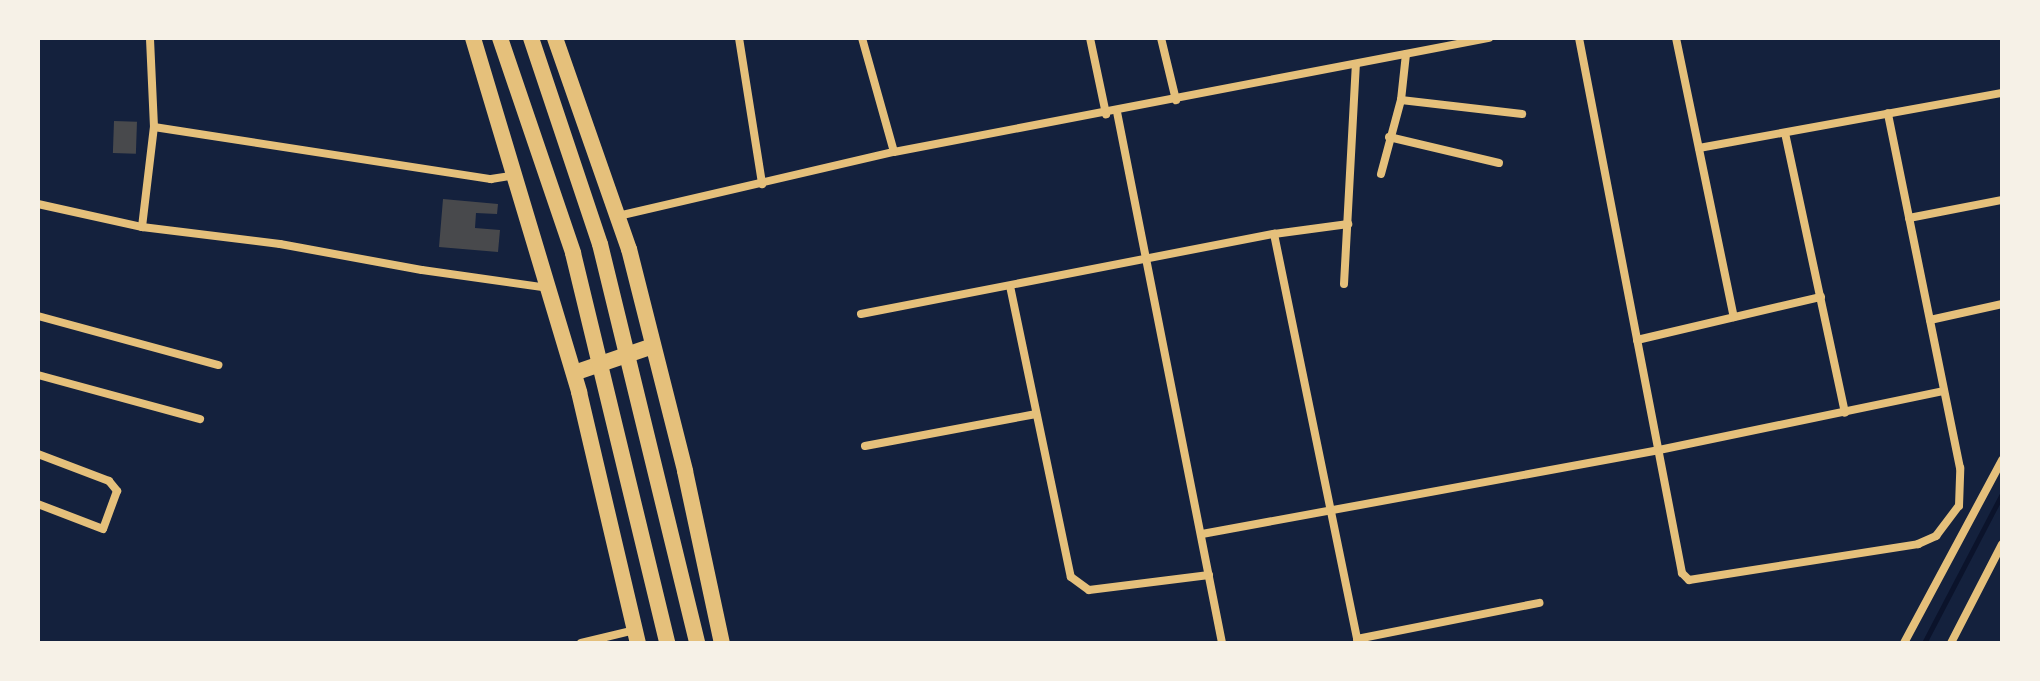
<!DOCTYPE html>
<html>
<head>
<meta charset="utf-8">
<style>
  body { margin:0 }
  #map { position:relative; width:2040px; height:681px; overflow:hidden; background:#14213d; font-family:Montserrat,sans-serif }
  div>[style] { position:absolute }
  .stream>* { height:5px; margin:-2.5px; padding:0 2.5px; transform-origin:2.5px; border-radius:2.5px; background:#0b132b }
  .building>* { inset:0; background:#48494c; transform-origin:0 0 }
  .minor>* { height:8px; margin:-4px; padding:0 4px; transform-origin:4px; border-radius:4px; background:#e5c07b }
  .trunk>* { height:16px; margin:-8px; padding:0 8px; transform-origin:8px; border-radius:8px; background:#e5c07b }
  .motorway>* { height:16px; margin:-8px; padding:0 8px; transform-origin:8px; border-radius:8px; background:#e5c07b }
  span { translate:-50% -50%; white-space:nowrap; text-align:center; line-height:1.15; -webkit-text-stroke:6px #f6f1e7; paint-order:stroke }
  .frame { position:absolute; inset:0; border:40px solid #f6f1e7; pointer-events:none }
</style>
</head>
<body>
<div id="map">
  <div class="stream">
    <i style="left:1924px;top:643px;width:168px;rotate:-62.4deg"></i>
  </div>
  <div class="building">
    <i style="left:114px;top:121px;width:23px;height:32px;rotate:2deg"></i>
    <i style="clip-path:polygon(443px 199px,498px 204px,497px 214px,476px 213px,475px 228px,500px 230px,498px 252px,439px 247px)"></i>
  </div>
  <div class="minor">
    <i style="left:739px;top:38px;width:148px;rotate:81deg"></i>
    <i style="left:862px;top:38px;width:118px;rotate:74.3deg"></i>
    <i style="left:1090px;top:38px;width:78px;rotate:78.1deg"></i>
    <i style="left:1161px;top:38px;width:64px;rotate:76.4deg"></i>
    <i style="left:1579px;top:38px;width:545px;rotate:79.1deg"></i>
    <i style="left:1682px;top:573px;width:10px;rotate:45deg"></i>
    <i style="left:1689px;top:580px;width:232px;rotate:-8.9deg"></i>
    <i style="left:1918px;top:544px;width:20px;rotate:-24deg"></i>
    <i style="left:1936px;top:536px;width:38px;rotate:-53deg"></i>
    <i style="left:1959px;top:506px;width:38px;rotate:-88deg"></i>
    <i style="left:1960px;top:468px;width:362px;rotate:-101.5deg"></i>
    <i style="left:1676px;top:38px;width:285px;rotate:78.3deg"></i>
    <i style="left:1401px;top:100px;width:122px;rotate:6.6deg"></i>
    <i style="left:1117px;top:112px;width:541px;rotate:78.81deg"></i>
    <i style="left:154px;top:127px;width:341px;rotate:8.8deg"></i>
    <i style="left:491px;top:179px;width:25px;rotate:-9deg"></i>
    <i style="left:1785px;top:133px;width:286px;rotate:77.9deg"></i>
    <i style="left:1389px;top:137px;width:113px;rotate:13.3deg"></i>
    <i style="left:1699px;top:148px;width:308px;rotate:-10.3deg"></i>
    <i style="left:1381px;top:174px;width:77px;rotate:-74.9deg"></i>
    <i style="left:1401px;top:100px;width:46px;rotate:-83.8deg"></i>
    <i style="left:38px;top:204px;width:107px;rotate:12.5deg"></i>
    <i style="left:142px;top:227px;width:139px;rotate:7deg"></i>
    <i style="left:280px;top:244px;width:144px;rotate:10.4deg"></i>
    <i style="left:422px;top:270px;width:127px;rotate:8.1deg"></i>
    <i style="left:618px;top:216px;width:283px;rotate:-13.1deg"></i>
    <i style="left:894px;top:152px;width:606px;rotate:-10.85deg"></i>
    <i style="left:1909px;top:218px;width:95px;rotate:-11deg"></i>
    <i style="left:142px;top:227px;width:101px;rotate:-83.2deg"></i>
    <i style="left:154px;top:127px;width:89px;rotate:-92.6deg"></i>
    <i style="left:1274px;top:234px;width:418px;rotate:78.4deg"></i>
    <i style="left:1344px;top:284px;width:220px;rotate:-86.9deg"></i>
    <i style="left:1010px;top:286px;width:297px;rotate:78.2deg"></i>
    <i style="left:1071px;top:577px;width:22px;rotate:36deg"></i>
    <i style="left:1089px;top:590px;width:121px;rotate:-7.1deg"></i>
    <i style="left:861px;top:314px;width:421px;rotate:-11deg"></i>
    <i style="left:1274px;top:234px;width:75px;rotate:-7.7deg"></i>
    <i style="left:38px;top:316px;width:187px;rotate:15.2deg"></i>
    <i style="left:1930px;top:320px;width:74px;rotate:-12.5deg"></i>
    <i style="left:1637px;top:340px;width:189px;rotate:-13.2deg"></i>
    <i style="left:38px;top:375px;width:168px;rotate:15.2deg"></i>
    <i style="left:865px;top:446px;width:174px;rotate:-10.6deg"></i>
    <i style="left:38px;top:454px;width:76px;rotate:20.8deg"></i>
    <i style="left:109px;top:481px;width:13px;rotate:51deg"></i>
    <i style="left:117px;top:491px;width:40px;rotate:110.2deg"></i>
    <i style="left:103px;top:529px;width:70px;rotate:-159deg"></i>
    <i style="left:1202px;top:534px;width:465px;rotate:-10.4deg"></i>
    <i style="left:1659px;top:450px;width:290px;rotate:-11.7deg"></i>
    <i style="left:1357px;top:639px;width:186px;rotate:-11.2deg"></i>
    <i style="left:581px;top:643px;width:56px;rotate:-13.5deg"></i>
    <i style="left:1904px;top:643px;width:208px;rotate:-61.8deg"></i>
    <i style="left:1951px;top:643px;width:111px;rotate:-62.7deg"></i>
  </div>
  <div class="trunk">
    <i style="left:473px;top:38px;width:370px;rotate:73.3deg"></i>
    <i style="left:579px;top:392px;width:258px;rotate:76.8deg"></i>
    <i style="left:555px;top:38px;width:224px;rotate:70.7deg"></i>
    <i style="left:629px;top:249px;width:229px;rotate:75.8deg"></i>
    <i style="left:685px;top:471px;width:176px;rotate:77.9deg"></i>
    <i style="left:574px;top:373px;width:83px;rotate:-18.9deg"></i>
  </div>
  <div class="motorway">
    <i style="left:500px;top:38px;width:227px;rotate:71.2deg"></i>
    <i style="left:573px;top:253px;width:401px;rotate:76.4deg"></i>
    <i style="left:531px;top:38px;width:217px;rotate:71.5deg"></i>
    <i style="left:600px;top:244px;width:411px;rotate:76.3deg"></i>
  </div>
  <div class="frame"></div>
</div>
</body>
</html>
